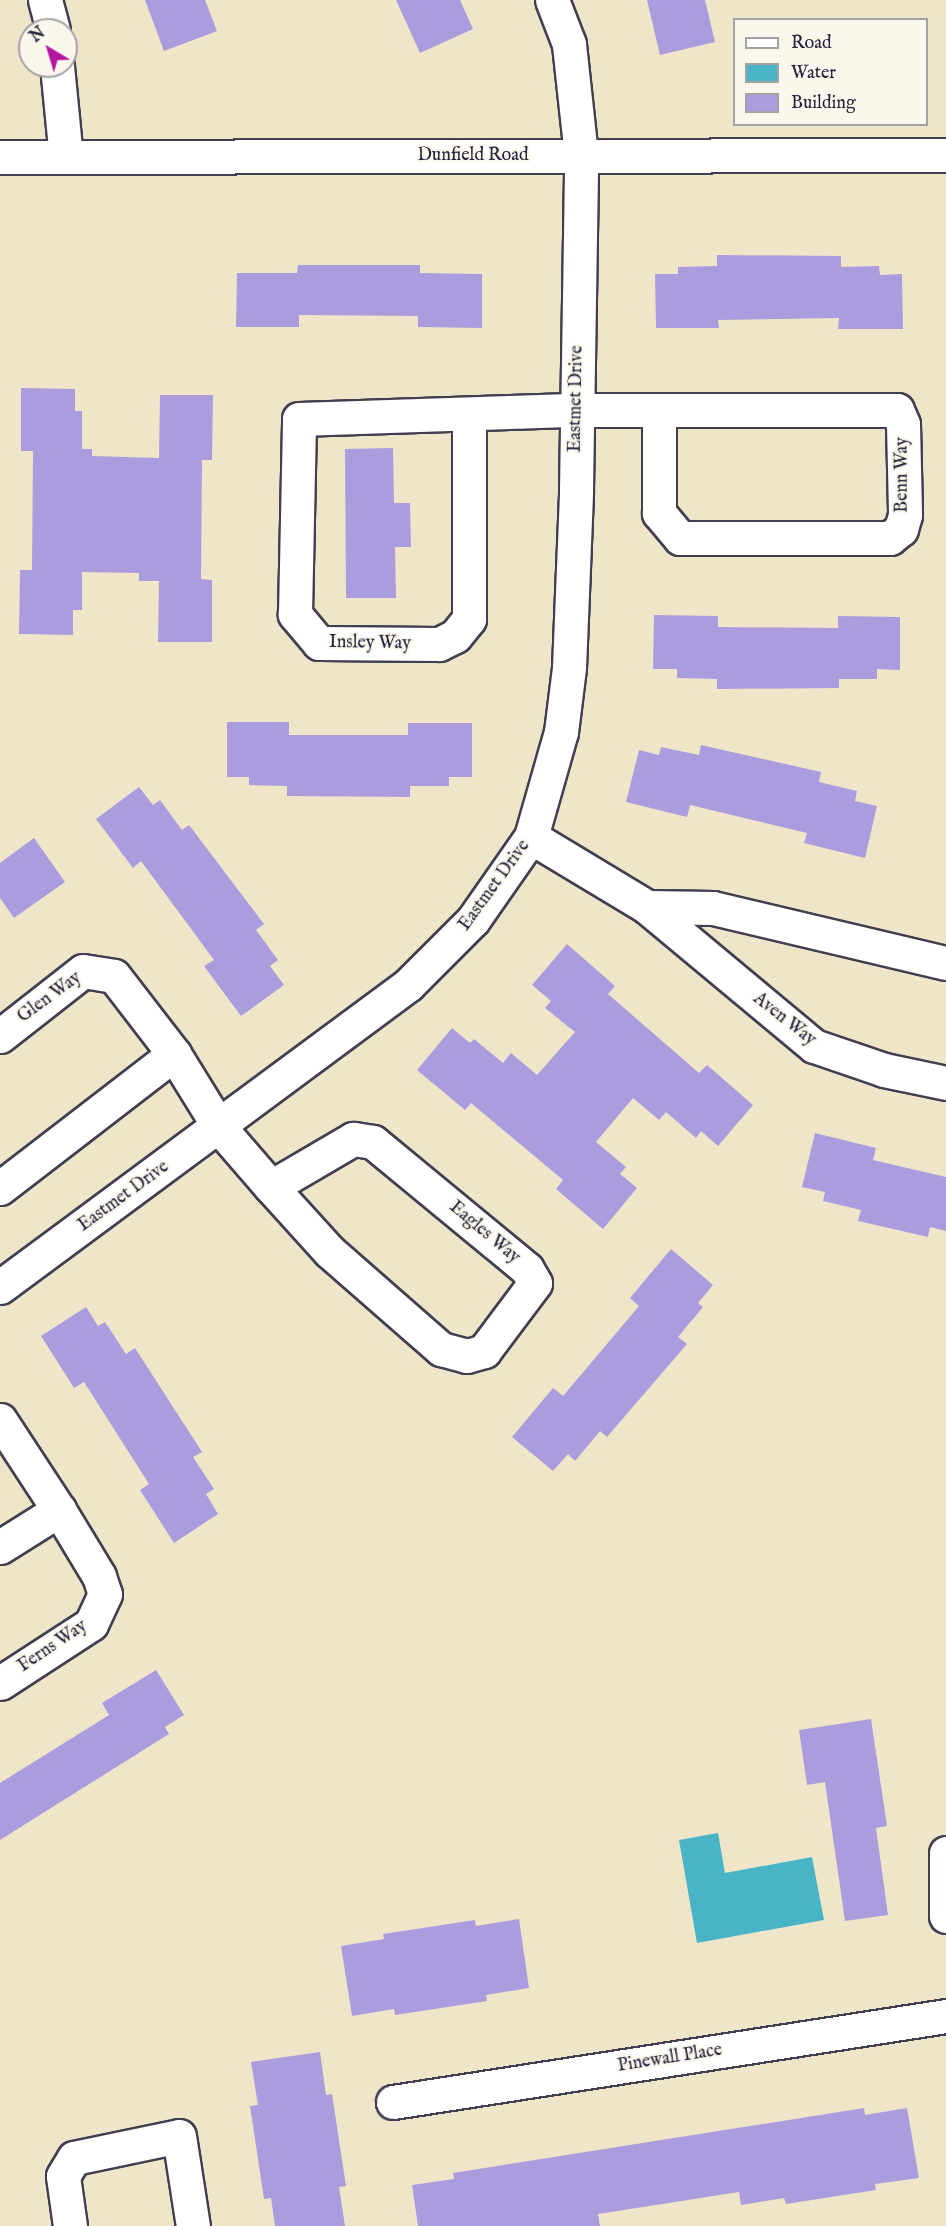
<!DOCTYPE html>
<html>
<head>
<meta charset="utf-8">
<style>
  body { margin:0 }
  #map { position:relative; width:946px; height:2226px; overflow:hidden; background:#efe6c9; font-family:"IM FELL English",serif }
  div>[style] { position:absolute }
  .water>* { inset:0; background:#48b4c6 }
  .building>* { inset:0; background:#ab9ddd }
  .roads { filter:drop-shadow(2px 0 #413f50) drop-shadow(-2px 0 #413f50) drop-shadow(0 2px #413f50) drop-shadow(0 -2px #413f50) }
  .street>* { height:33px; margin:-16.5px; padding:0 16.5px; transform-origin:16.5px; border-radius:16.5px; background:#fff }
  .secondary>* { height:33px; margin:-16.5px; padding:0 16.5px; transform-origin:16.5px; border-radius:16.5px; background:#fff }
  span { translate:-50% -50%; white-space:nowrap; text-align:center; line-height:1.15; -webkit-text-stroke:4.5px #fbf7ec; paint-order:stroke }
  .street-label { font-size:18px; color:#22223b }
  .legend { position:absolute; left:733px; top:18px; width:195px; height:108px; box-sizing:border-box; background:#fbf7ec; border:2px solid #a4a2a5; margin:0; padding:8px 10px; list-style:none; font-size:18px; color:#22223b }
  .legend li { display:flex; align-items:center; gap:12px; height:30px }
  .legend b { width:30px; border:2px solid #a4a2a5 }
  .north { position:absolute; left:18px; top:18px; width:60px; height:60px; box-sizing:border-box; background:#fbf7ec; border:2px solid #a4a2a5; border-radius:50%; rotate:322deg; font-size:16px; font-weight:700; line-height:24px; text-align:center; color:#22223b }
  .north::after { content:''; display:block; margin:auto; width:21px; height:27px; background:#b5179e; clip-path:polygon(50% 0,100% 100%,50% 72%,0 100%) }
</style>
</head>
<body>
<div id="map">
  <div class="water">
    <i style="clip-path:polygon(718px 1833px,725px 1873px,812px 1857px,824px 1920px,697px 1943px,679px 1840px)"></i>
  </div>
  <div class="building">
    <i style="clip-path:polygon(145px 0,205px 0,217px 31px,164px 51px)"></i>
    <i style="clip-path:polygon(396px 0,460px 0,473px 29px,420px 53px)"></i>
    <i style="clip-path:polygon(647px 0,705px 0,715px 42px,660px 55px)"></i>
    <i style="clip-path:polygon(717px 255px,841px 256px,841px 267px,879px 266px,880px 275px,902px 274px,903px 329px,838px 329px,839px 318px,718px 320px,719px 328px,656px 328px,655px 274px,678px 274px,678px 267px,717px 266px)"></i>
    <i style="clip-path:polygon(298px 265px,420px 265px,420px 273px,482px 274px,482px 328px,418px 327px,418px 316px,299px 315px,299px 327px,236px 327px,237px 273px,297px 273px)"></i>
    <i style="clip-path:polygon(21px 388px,75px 389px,75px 411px,82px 411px,82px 449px,92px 449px,92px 456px,159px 458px,160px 395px,213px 395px,212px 460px,202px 460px,201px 579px,212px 580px,212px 642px,158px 642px,159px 581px,139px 581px,139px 573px,82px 572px,82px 610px,73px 610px,73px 635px,19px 634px,20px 570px,32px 570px,33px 451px,21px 451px)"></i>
    <i style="clip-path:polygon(393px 448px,394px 503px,410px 503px,411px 547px,395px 547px,396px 598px,346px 598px,345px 449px)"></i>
    <i style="clip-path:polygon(654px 615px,718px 616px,718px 627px,838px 628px,838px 616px,900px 617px,900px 670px,877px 669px,877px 679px,839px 679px,839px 688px,717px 689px,717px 679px,677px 678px,677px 669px,653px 669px)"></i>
    <i style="clip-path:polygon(227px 722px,289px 722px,289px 735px,408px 735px,408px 723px,472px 723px,472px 777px,449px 777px,449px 786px,410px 786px,410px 797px,287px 796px,287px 786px,249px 785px,249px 777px,227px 777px)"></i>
    <i style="clip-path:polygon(701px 745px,821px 772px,819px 782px,857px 791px,855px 801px,877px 806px,865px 858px,804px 843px,807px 833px,690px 805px,687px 817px,626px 802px,639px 750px,659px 755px,661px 747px,699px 755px)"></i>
    <i style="clip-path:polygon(139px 787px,153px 805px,160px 800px,182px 830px,189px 825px,264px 924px,256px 930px,278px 960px,270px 966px,284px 985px,241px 1016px,204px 966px,214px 960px,141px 861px,133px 868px,96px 819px)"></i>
    <i style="clip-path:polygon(34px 838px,65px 882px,14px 918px,0 898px,0 863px)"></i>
    <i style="clip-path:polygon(567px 944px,615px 986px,608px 994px,699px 1073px,707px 1065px,753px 1105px,718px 1146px,701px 1131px,696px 1138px,666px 1112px,659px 1120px,633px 1098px,596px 1142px,626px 1167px,620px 1174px,637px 1188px,603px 1229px,556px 1189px,563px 1180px,471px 1103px,465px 1110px,417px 1070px,452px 1028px,470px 1043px,474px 1039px,503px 1063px,511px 1053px,537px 1075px,575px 1032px,545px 1008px,551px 1001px,532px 985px)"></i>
    <i style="clip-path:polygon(815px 1133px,876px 1148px,873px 1160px,946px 1177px,946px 1231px,930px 1227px,928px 1237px,858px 1221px,861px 1210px,823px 1201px,825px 1192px,802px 1187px)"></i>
    <i style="clip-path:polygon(671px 1249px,713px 1285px,698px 1303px,703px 1307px,678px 1337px,687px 1344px,607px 1437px,600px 1431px,575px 1461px,568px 1454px,553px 1471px,512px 1437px,553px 1388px,563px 1396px,639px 1306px,630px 1298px)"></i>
    <i style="clip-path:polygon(86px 1307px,98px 1326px,105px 1322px,126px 1354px,135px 1348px,202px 1452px,193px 1457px,214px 1489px,206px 1494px,218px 1514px,174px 1543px,140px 1490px,149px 1484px,84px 1382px,74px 1388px,41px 1336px)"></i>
    <i style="clip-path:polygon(156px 1670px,184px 1715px,165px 1727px,169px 1734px,0 1840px,0 1783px,109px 1715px,102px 1703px)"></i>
    <i style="clip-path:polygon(871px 1719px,887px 1826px,876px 1828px,888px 1915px,845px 1921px,825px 1782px,807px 1785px,799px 1730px)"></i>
    <i style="clip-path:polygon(519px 1919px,529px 1988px,486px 1995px,487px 2001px,395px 2015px,394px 2009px,352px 2016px,341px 1946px,384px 1939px,383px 1934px,475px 1920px,476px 1926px)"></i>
    <i style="clip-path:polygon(320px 2052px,326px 2095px,332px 2094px,346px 2186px,339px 2187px,345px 2226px,275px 2226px,271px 2198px,264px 2199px,250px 2106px,258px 2105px,251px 2062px)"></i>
    <i style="clip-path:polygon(864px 2108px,865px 2115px,907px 2108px,919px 2178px,875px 2184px,876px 2190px,786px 2204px,784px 2198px,741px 2205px,739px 2192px,598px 2214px,600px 2226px,418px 2226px,412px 2185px,454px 2179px,453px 2173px)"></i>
  </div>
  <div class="roads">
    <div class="street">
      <i style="left:45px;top:0;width:31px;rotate:75deg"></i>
      <i style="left:57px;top:66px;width:91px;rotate:84.4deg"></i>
      <i style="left:469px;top:416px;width:203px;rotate:90deg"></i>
      <i style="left:469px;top:619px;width:22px;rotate:129deg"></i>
      <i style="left:455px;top:636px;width:18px;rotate:153deg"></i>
      <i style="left:439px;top:644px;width:120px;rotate:-179.5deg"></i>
      <i style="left:319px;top:643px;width:38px;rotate:-130deg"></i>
      <i style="left:295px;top:614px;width:195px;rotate:-88.8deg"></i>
      <i style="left:299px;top:419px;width:278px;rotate:-1.9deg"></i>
      <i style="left:577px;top:410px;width:320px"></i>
      <i style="left:897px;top:410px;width:15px;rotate:67deg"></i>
      <i style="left:903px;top:424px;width:91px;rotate:88.7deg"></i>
      <i style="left:905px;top:515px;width:15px;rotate:106deg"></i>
      <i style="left:901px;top:529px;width:14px;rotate:141deg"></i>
      <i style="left:890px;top:538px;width:210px;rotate:180deg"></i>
      <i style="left:680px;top:538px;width:33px;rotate:-130deg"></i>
      <i style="left:659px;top:513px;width:101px;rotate:-90deg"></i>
      <i style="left:531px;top:837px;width:135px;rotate:31.1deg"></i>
      <i style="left:647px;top:907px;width:66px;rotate:0.9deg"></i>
      <i style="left:713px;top:908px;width:239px;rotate:13.3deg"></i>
      <i style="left:647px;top:907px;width:217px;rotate:39.8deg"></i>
      <i style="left:814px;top:1046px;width:74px;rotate:18.9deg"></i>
      <i style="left:884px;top:1070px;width:63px;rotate:11.8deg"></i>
      <i style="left:0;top:1036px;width:105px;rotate:-38.1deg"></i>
      <i style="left:83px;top:971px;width:31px;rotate:9deg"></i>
      <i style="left:114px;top:976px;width:98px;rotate:52.4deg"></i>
      <i style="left:174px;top:1054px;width:86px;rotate:58.3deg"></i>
      <i style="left:219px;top:1127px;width:79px;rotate:49.1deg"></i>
      <i style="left:271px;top:1187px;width:86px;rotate:47.8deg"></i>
      <i style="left:329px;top:1251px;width:149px;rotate:41.2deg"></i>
      <i style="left:441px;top:1349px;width:27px;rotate:15deg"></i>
      <i style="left:467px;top:1356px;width:18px;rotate:-16deg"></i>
      <i style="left:484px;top:1351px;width:85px;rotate:-53.1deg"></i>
      <i style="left:535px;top:1283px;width:16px;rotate:-120deg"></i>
      <i style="left:527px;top:1269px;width:200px;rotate:-140.5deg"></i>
      <i style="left:373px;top:1142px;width:20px;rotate:-171deg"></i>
      <i style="left:353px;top:1139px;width:95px;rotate:149.7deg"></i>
      <i style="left:0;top:1188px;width:220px;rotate:-37.6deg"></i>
      <i style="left:0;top:1287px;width:508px;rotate:-36.51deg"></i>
      <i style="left:408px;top:985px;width:92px;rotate:-45deg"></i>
      <i style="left:473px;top:920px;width:101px;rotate:-55.1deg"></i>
      <i style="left:531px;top:837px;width:109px;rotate:-74.1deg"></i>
      <i style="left:561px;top:732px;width:64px;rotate:-82.9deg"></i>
      <i style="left:569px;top:668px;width:178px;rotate:-87.7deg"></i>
      <i style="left:576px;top:490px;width:335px;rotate:-89.1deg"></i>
      <i style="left:581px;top:155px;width:112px;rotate:-96.2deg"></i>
      <i style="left:569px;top:44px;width:47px;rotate:-111.1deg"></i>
      <i style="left:0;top:1420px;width:108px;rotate:56.8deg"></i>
      <i style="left:0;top:1547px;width:70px;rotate:-32.1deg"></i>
      <i style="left:59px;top:1510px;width:77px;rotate:58.8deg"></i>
      <i style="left:99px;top:1576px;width:19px;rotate:72deg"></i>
      <i style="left:105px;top:1594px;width:33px;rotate:115deg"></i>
      <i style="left:91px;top:1624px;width:108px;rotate:147deg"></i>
      <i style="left:946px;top:1853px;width:63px;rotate:90deg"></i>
      <i style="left:393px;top:2102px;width:560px;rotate:-8.84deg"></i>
      <i style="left:70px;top:2226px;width:50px;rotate:-98deg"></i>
      <i style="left:63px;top:2176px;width:21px;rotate:-59deg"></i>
      <i style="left:74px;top:2158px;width:107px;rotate:-11.8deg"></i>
      <i style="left:179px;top:2136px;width:91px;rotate:81.2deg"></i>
    </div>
    <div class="secondary">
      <i style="left:0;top:157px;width:946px;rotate:-0.12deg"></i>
    </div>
  </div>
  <div class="street-label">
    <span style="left:473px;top:156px">Dunfield Road</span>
    <span style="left:577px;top:399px;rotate:-89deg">Eastmet Drive</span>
    <span style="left:903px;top:475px;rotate:-90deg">Benn Way</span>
    <span style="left:370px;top:644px;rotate:1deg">Insley Way</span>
    <span style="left:495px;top:886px;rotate:-54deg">Eastmet Drive</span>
    <span style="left:50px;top:998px;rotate:-36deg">Glen Way</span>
    <span style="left:784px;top:1020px;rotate:38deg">Aven Way</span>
    <span style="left:124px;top:1197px;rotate:-36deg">Eastmet Drive</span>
    <span style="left:484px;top:1233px;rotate:40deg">Eagles Way</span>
    <span style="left:53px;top:1647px;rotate:-34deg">Ferns Way</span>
    <span style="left:670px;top:2059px;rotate:-9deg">Pinewall Place</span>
  </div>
  <ul class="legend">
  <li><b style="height:8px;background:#fff"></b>Road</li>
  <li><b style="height:16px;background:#48b4c6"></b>Water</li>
  <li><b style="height:16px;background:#ab9ddd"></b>Building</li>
  </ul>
  <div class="north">N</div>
</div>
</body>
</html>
